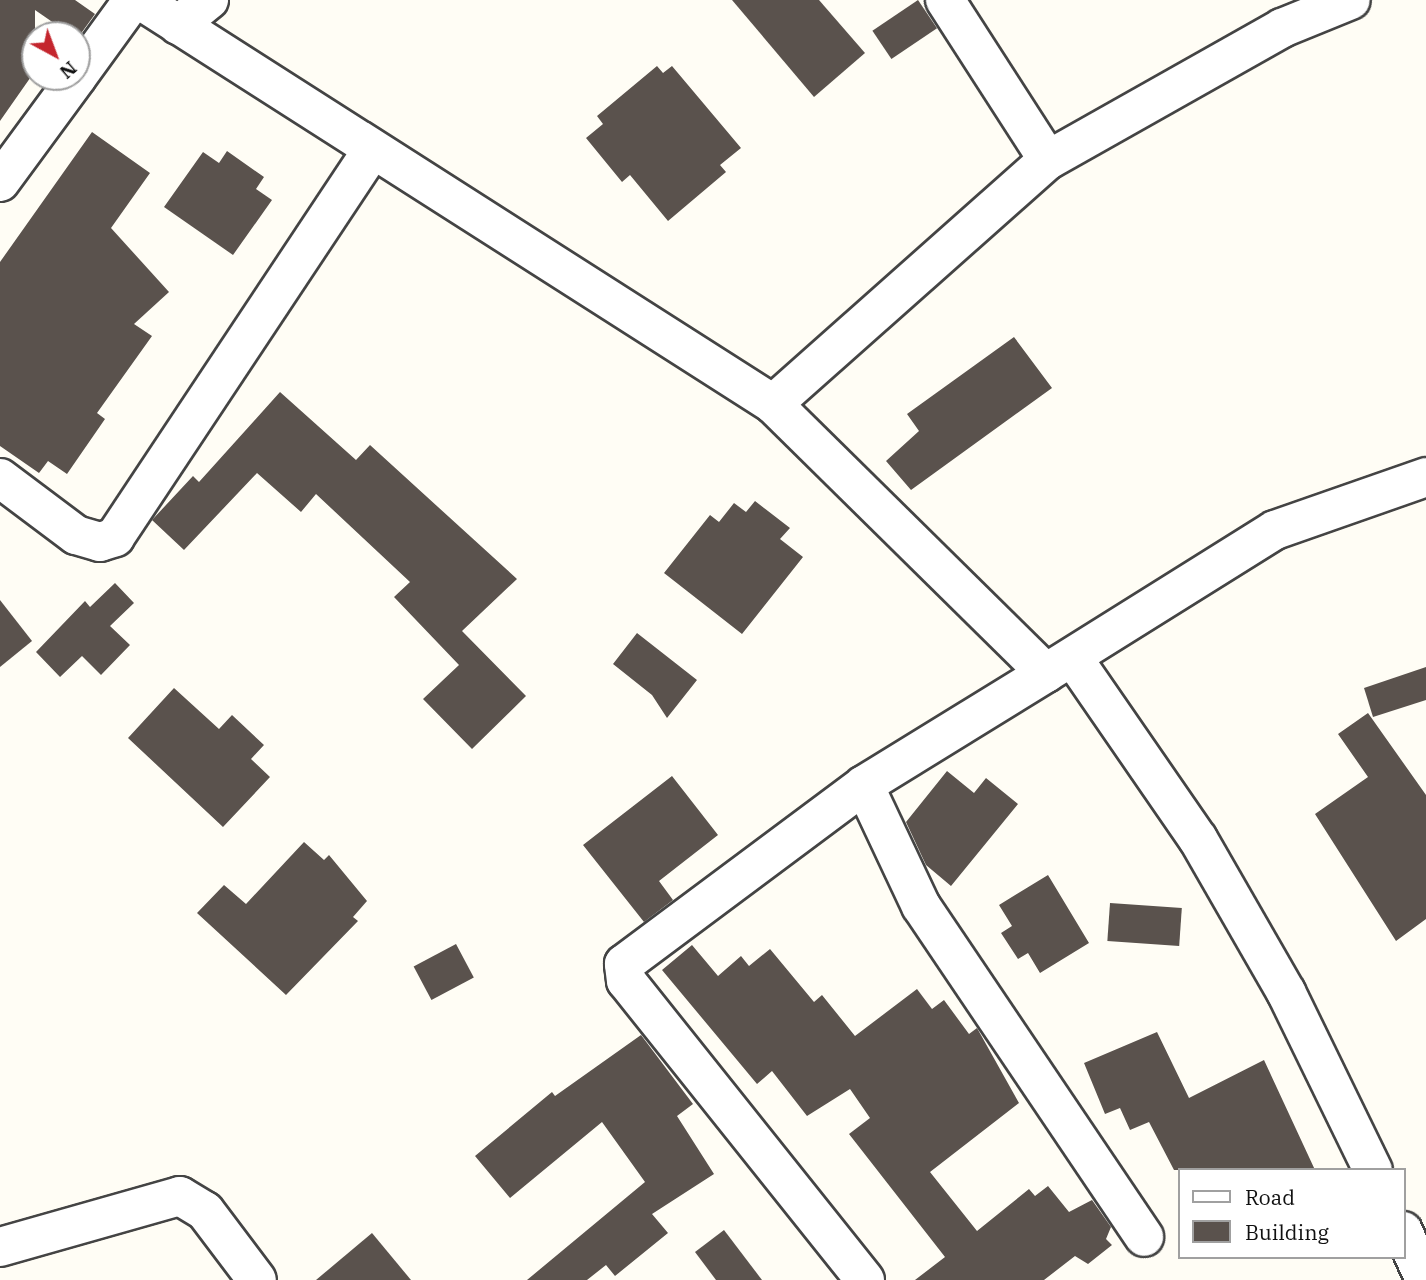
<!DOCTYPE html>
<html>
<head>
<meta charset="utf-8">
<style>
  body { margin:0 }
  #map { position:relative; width:1426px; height:1280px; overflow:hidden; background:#fffdf5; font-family:"IBM Plex Serif",serif }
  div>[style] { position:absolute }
  .building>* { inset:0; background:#5a524d; transform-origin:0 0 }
  .roads { filter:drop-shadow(2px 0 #444) drop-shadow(-2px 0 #444) drop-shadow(0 2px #444) drop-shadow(0 -2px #444) }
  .minor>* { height:38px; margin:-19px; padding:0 19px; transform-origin:19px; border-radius:19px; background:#fff }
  span { translate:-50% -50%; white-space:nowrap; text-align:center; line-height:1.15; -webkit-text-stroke:7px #fff; paint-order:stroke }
  .legend { position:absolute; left:1178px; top:1168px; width:228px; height:91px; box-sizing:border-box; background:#fff; border:2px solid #a0a0a0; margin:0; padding:9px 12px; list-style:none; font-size:21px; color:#111 }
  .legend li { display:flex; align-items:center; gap:14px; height:35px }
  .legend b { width:35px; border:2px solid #a0a0a0 }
  .north { position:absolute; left:21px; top:21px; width:70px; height:70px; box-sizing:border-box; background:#fff; border:2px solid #a0a0a0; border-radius:50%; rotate:139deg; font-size:19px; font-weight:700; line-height:28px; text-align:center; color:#111 }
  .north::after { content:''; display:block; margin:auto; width:24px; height:32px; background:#c4262e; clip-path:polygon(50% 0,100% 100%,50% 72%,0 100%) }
</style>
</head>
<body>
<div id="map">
  <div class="building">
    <i style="clip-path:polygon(0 0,75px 0,95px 14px,77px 39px,35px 10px,35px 71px,0 121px)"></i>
    <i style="clip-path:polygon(732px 0,819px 0,865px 53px,814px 97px)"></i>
    <i style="left:918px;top:0;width:34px;height:55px;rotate:56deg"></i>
    <i style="clip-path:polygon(657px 66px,663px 73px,672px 66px,741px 148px,720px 165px,726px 172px,668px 221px,630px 175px,622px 182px,586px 138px,603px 124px,597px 116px)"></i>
    <i style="clip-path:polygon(92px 132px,150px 173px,111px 228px,169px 292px,134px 324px,152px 336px,97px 413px,105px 419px,67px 474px,48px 461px,39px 473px,0 446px,0 262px)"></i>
    <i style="clip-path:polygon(227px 151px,264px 177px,256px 189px,272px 200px,233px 255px,164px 207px,203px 152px,219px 163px)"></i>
    <i style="clip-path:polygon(1014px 337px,1052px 388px,911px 490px,886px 461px,919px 431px,907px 414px)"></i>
    <i style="clip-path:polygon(280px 392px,356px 460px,370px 445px,517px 579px,462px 631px,526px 696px,472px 749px,423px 699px,459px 665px,394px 597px,410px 582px,316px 494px,301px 512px,257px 473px,184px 550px,152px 520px,193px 476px,199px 482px)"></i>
    <i style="clip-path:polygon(755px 501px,790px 528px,780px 539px,803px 557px,742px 634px,664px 573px,710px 515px,719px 522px,734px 503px,746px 512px)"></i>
    <i style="clip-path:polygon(115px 583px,134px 603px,110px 626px,130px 645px,101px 675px,82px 656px,60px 677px,36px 652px,85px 601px,90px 607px)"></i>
    <i style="clip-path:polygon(0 600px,32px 641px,0 667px)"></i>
    <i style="clip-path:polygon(637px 633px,697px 680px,667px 718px,652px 695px,613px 664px)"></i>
    <i style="clip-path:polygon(1426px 667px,1426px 700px,1373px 717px,1364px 688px)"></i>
    <i style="clip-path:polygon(174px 688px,219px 729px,232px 715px,264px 745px,251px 759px,270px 777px,223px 827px,128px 738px)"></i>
    <i style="clip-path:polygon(1368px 713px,1426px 795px,1426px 919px,1396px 941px,1315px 814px,1368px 777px,1338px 734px)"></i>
    <i style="clip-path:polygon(947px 771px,974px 793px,986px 778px,1018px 804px,951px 886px,926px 865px,906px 822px)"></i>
    <i style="clip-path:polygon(672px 776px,718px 835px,659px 881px,673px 900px,644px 922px,583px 845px)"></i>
    <i style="clip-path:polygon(304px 842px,324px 860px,329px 855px,367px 901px,353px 917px,358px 921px,286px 995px,197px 913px,224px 885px,246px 904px)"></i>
    <i style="clip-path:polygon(1048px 875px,1089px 943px,1040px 973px,1028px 953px,1018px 959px,1001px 933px,1012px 926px,999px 905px)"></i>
    <i style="left:1110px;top:903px;width:72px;height:38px;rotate:4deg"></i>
    <i style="left:456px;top:944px;width:38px;height:48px;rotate:62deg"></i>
    <i style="clip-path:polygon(692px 945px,718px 976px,741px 956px,749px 966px,770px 949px,814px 1002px,822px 995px,855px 1036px,917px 989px,932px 1009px,944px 1000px,969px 1034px,977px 1028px,1019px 1103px,930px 1172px,977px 1231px,1029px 1189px,1035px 1196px,1048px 1186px,1069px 1212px,1092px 1200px,1111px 1227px,1106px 1239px,1112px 1245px,1088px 1264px,1075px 1256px,1044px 1280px,915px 1280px,945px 1257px,849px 1134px,870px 1118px,850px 1089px,807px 1116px,772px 1071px,757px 1084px,662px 970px)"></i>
    <i style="clip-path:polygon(1157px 1032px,1189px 1098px,1264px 1060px,1315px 1170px,1174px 1170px,1149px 1122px,1130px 1130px,1120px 1108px,1105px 1114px,1084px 1063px)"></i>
    <i style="clip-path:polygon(641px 1035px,693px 1104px,677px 1116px,714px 1174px,652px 1214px,668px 1233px,615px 1276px,606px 1265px,587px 1280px,527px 1280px,645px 1182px,602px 1122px,510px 1198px,475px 1156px,552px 1092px,555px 1096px)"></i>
    <i style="clip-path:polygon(724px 1230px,762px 1280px,716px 1280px,695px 1252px)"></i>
    <i style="clip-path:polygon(372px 1233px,411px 1280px,316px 1280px)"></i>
  </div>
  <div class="roads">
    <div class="minor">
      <i style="left:140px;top:0;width:751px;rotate:32.55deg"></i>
      <i style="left:773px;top:404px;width:383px;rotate:44.6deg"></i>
      <i style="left:1046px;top:673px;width:270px;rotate:-32deg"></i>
      <i style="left:1275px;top:530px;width:160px;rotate:-19.3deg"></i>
      <i style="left:945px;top:0;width:190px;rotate:57.2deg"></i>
      <i style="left:178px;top:25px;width:40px;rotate:-39deg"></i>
      <i style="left:77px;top:77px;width:95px;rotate:-54deg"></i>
      <i style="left:0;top:182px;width:130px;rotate:-53.7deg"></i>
      <i style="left:773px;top:404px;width:368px;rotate:-41.6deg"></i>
      <i style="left:1048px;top:160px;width:269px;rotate:-29.4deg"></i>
      <i style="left:1282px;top:28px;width:74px;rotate:-22.1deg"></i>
      <i style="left:0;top:478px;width:95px;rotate:36.9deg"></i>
      <i style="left:76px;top:535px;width:25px;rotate:16deg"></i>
      <i style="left:100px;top:542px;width:16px;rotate:-18deg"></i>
      <i style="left:115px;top:537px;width:463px;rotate:-56.4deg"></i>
      <i style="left:1073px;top:658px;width:220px;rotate:55.4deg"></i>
      <i style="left:1198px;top:839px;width:177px;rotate:60.1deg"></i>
      <i style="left:1286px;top:992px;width:198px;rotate:64deg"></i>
      <i style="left:864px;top:785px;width:134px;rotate:64.8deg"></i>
      <i style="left:921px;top:906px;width:399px;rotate:56deg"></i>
      <i style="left:1403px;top:1231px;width:54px;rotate:65.8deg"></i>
      <i style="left:0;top:1247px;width:187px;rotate:-15.8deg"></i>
      <i style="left:180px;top:1196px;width:29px;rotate:31deg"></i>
      <i style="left:205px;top:1211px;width:86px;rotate:53deg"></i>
      <i style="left:865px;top:1280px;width:383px;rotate:-128.6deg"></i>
      <i style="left:626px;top:981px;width:17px;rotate:-97deg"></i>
      <i style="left:624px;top:964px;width:299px;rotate:-36.7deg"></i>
      <i style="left:864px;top:785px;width:214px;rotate:-31.6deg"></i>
    </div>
  </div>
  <ul class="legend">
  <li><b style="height:9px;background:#fff"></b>Road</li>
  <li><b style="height:19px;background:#5a524d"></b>Building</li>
  </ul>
  <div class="north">N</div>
</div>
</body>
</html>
